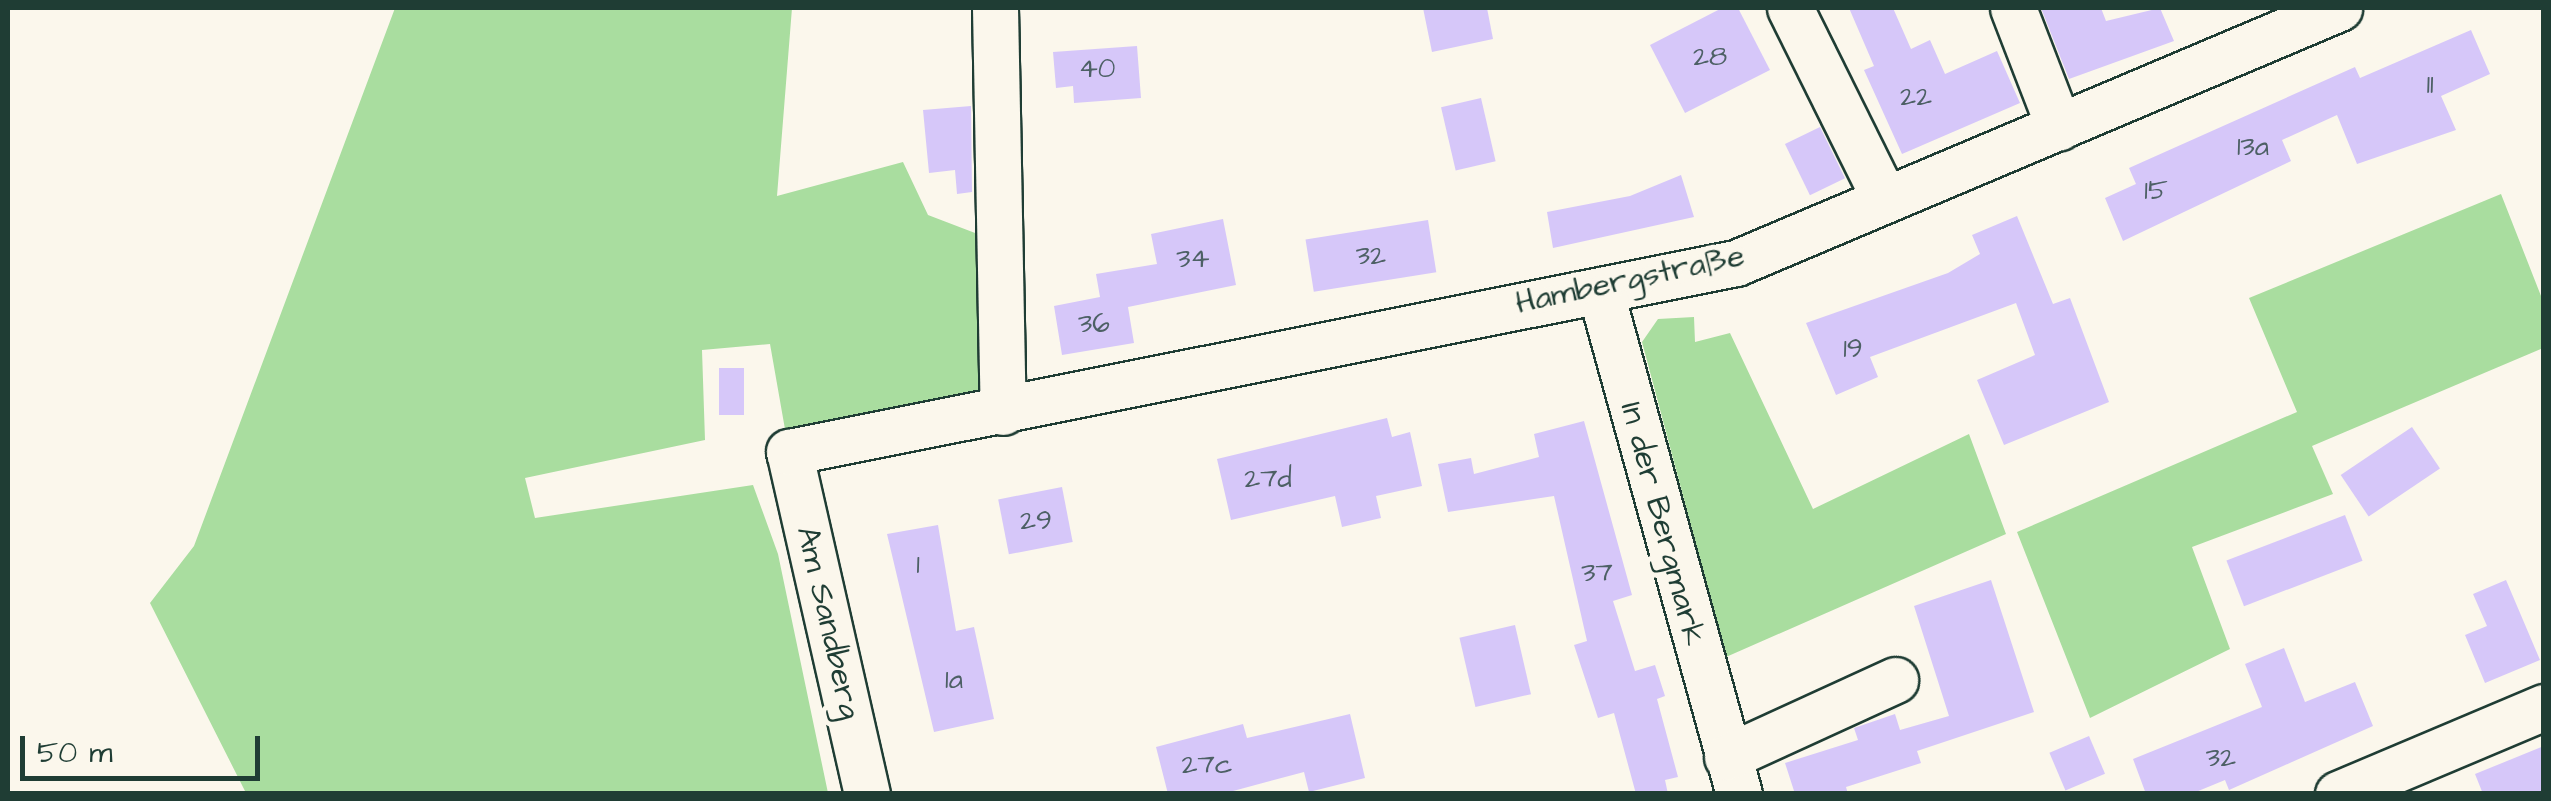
<!DOCTYPE html>
<html>
<head>
<meta charset="utf-8">
<style>
  body { margin:0 }
  #map { position:relative; width:2551px; height:801px; overflow:hidden; background:#fbf7ec; font-family:"Architects Daughter",sans-serif }
  div>[style] { position:absolute }
  .green>* { inset:0; background:#a9dd9f }
  .building>* { inset:0; background:#d6c7f9; transform-origin:0 0 }
  .roads { filter:drop-shadow(2px 0 #1f3d34) drop-shadow(-2px 0 #1f3d34) drop-shadow(0 2px #1f3d34) drop-shadow(0 -2px #1f3d34) }
  .minor>* { height:45px; margin:-22.5px; padding:0 22.5px; transform-origin:22.5px; border-radius:22.5px; background:#fbf7ec }
  span { translate:-50% -50%; white-space:nowrap; text-align:center; line-height:1.15; -webkit-text-stroke:10px #fbf7ec; paint-order:stroke }
  .number-label { font-size:28px; color:#4d6065 }
  .number-label span { -webkit-text-stroke-width:0 }
  .street-label { font-size:32px; color:#1f3d34 }
  .frame { position:absolute; inset:0; border:10px solid #1f3d34; pointer-events:none }
  .scale { position:absolute; left:20px; top:736px; width:240px; height:45px; box-sizing:border-box; border:5px solid #1f3d34; border-top:0; padding-left:12px; font-size:30px; line-height:35px; white-space:nowrap; color:#1f3d34; -webkit-text-stroke:8px #fbf7ec; paint-order:stroke }
</style>
</head>
<body>
<div id="map">
  <div class="green">
    <i style="clip-path:polygon(395px 8px,792px 8px,777px 196px,903px 162px,928px 215px,996px 241px,1003px 412px,789px 452px,770px 344px,702px 350px,705px 440px,525px 478px,535px 518px,753px 485px,778px 554px,828px 793px,246px 793px,150px 603px,194px 546px)"></i>
    <i style="clip-path:polygon(2501px 194px,2543px 301px,2543px 348px,2312px 446px,2333px 494px,2192px 547px,2230px 649px,2090px 718px,2017px 532px,2297px 412px,2249px 298px)"></i>
    <i style="clip-path:polygon(1694px 317px,1695px 342px,1730px 333px,1813px 509px,1969px 434px,2006px 534px,1726px 657px,1642px 342px,1658px 319px)"></i>
  </div>
  <div class="building">
    <i style="clip-path:polygon(1423px 8px,1487px 8px,1493px 39px,1432px 52px)"></i>
    <i style="clip-path:polygon(1722px 8px,1738px 8px,1770px 70px,1685px 113px,1650px 45px)"></i>
    <i style="clip-path:polygon(1849px 8px,1893px 8px,1911px 49px,1930px 40px,1945px 74px,1997px 51px,2020px 103px,1902px 154px,1864px 70px,1874px 66px)"></i>
    <i style="clip-path:polygon(2041px 8px,2101px 8px,2106px 21px,2160px 8px,2174px 41px,2069px 79px)"></i>
    <i style="clip-path:polygon(2471px 30px,2490px 74px,2441px 96px,2456px 130px,2357px 164px,2337px 115px,2282px 140px,2291px 161px,2123px 241px,2105px 198px,2136px 184px,2129px 168px,2355px 67px,2360px 78px)"></i>
    <i style="clip-path:polygon(1137px 46px,1141px 98px,1074px 103px,1073px 86px,1056px 88px,1053px 52px)"></i>
    <i style="left:1481px;top:98px;width:65px;height:41px;rotate:77deg"></i>
    <i style="clip-path:polygon(971px 106px,972px 192px,957px 194px,955px 170px,929px 173px,923px 110px)"></i>
    <i style="left:1820px;top:127px;width:57px;height:39px;rotate:64deg"></i>
    <i style="clip-path:polygon(1681px 175px,1694px 217px,1553px 248px,1547px 212px,1630px 196px)"></i>
    <i style="clip-path:polygon(2017px 216px,2053px 304px,2070px 298px,2109px 402px,2004px 445px,1977px 380px,2035px 355px,2016px 303px,1870px 357px,1878px 377px,1836px 395px,1806px 323px,1948px 273px,1980px 254px,1972px 235px)"></i>
    <i style="clip-path:polygon(1223px 219px,1236px 285px,1128px 307px,1134px 343px,1062px 355px,1054px 306px,1100px 297px,1096px 274px,1157px 264px,1151px 234px)"></i>
    <i style="left:1428px;top:220px;width:53px;height:124px;rotate:81deg"></i>
    <i style="left:719px;top:368px;width:25px;height:47px"></i>
    <i style="clip-path:polygon(1387px 418px,1392px 437px,1410px 432px,1422px 486px,1376px 496px,1381px 518px,1342px 527px,1335px 496px,1231px 520px,1217px 459px)"></i>
    <i style="clip-path:polygon(1584px 421px,1632px 595px,1613px 601px,1635px 671px,1655px 665px,1665px 696px,1657px 699px,1678px 777px,1665px 780px,1668px 794px,1636px 794px,1614px 713px,1598px 718px,1574px 645px,1587px 641px,1554px 496px,1448px 512px,1438px 464px,1471px 458px,1474px 474px,1539px 457px,1534px 434px)"></i>
    <i style="left:2412px;top:427px;width:50px;height:86px;rotate:56deg"></i>
    <i style="left:1062px;top:487px;width:56px;height:65px;rotate:79deg"></i>
    <i style="left:2345px;top:515px;width:49px;height:127px;rotate:69deg"></i>
    <i style="clip-path:polygon(938px 525px,956px 631px,974px 627px,994px 719px,934px 732px,887px 534px)"></i>
    <i style="clip-path:polygon(1991px 580px,2034px 712px,1917px 751px,1921px 763px,1846px 787px,1848px 794px,1795px 794px,1785px 763px,1858px 740px,1854px 728px,1895px 714px,1900px 730px,1949px 716px,1914px 606px)"></i>
    <i style="clip-path:polygon(2506px 580px,2540px 660px,2485px 683px,2465px 635px,2487px 626px,2473px 594px)"></i>
    <i style="left:1515px;top:625px;width:71px;height:57px;rotate:77deg"></i>
    <i style="clip-path:polygon(2284px 648px,2305px 702px,2355px 682px,2373px 726px,2229px 790px,2225px 780px,2191px 794px,2146px 794px,2133px 759px,2262px 707px,2245px 664px)"></i>
    <i style="clip-path:polygon(1350px 714px,1365px 778px,1309px 792px,1304px 772px,1222px 794px,1168px 794px,1156px 747px,1243px 724px,1247px 738px)"></i>
    <i style="left:2089px;top:736px;width:41px;height:43px;rotate:67deg"></i>
    <i style="clip-path:polygon(2544px 746px,2544px 794px,2483px 794px,2475px 774px)"></i>
  </div>
  <div class="roads">
    <div class="minor">
      <i style="left:995px;top:8px;width:404px;rotate:88.9deg"></i>
      <i style="left:1790px;top:8px;width:213px;rotate:63.6deg"></i>
      <i style="left:2013px;top:8px;width:128px;rotate:68.9deg"></i>
      <i style="left:1600px;top:290px;width:523px;rotate:74.58deg"></i>
      <i style="left:1727px;top:757px;width:185px;rotate:-24.6deg"></i>
      <i style="left:867px;top:794px;width:351px;rotate:-102.8deg"></i>
      <i style="left:789px;top:452px;width:966px;rotate:-11.29deg"></i>
      <i style="left:1736px;top:263px;width:655px;rotate:-22.92deg"></i>
      <i style="left:2338px;top:794px;width:224px;rotate:-22.9deg"></i>
    </div>
  </div>
  <div class="number-label">
    <span style="left:1710px;top:57px">28</span>
    <span style="left:1097px;top:69px">40</span>
    <span style="left:2430px;top:85px">11</span>
    <span style="left:1916px;top:97px">22</span>
    <span style="left:2253px;top:147px">13a</span>
    <span style="left:2156px;top:191px">15</span>
    <span style="left:1371px;top:256px">32</span>
    <span style="left:1193px;top:259px">34</span>
    <span style="left:1094px;top:324px">36</span>
    <span style="left:1853px;top:349px">19</span>
    <span style="left:1268px;top:479px">27d</span>
    <span style="left:1036px;top:521px">29</span>
    <span style="left:918px;top:565px">1</span>
    <span style="left:1597px;top:573px">37</span>
    <span style="left:954px;top:680px">1a</span>
    <span style="left:2221px;top:758px">32</span>
    <span style="left:1207px;top:765px">27c</span>
  </div>
  <div class="street-label">
    <span style="left:1630px;top:280px;rotate:-12deg">Hambergstraße</span>
    <span style="left:1662px;top:524px;rotate:75deg">In der Bergmark</span>
    <span style="left:828px;top:623px;rotate:77deg">Am Sandberg</span>
  </div>
  <div class="frame"></div>
  <div class="scale">50 m</div>
</div>
</body>
</html>
